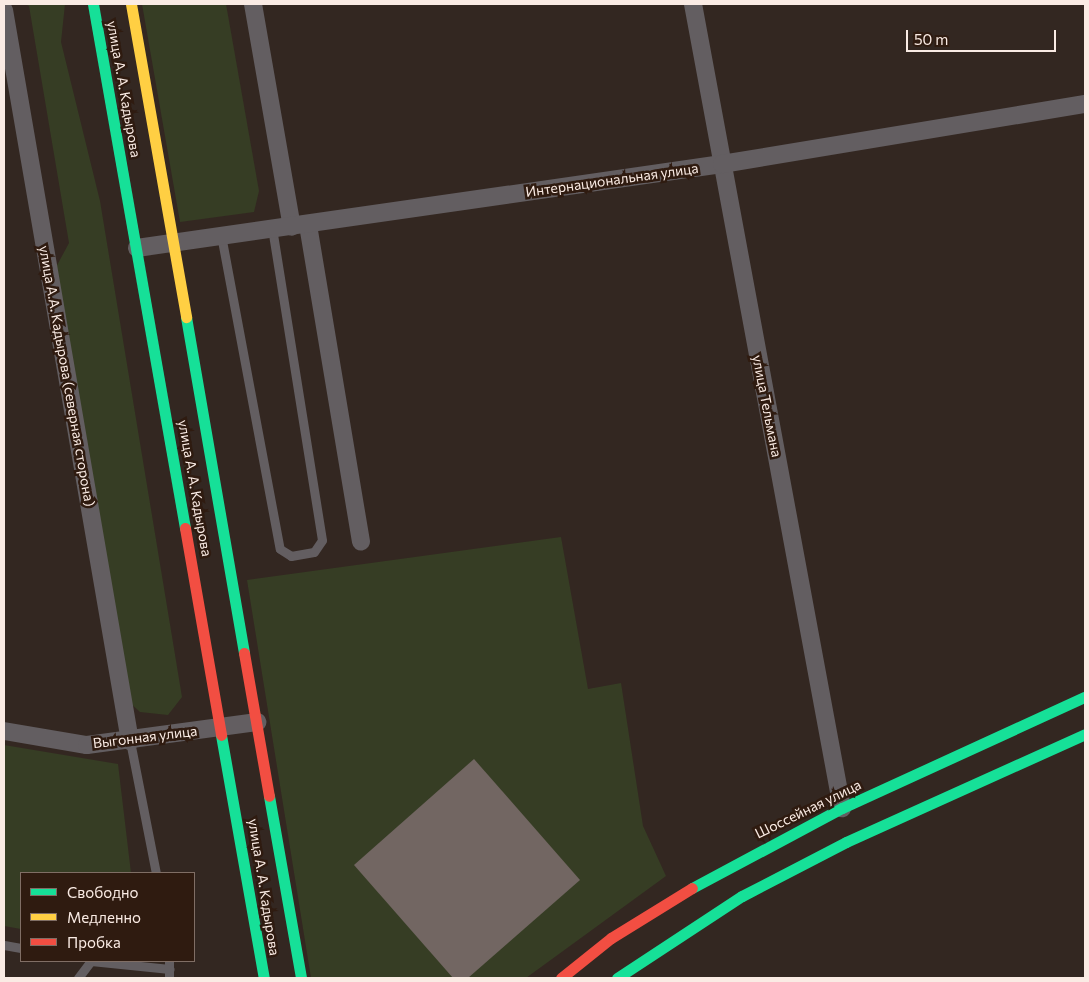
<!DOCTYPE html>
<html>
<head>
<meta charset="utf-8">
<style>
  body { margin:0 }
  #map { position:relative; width:1089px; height:982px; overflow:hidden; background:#332721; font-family:Commissioner,sans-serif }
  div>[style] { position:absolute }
  .green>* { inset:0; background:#363d24 }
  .building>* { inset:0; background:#726662 }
  .lane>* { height:9px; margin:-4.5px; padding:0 4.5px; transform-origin:4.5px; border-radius:4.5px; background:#635e61 }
  .street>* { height:18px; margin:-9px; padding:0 9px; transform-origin:9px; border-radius:9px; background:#635e61 }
  .fast>* { height:11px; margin:-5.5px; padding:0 5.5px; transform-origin:5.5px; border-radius:5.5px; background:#16e098 }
  .slow>* { height:11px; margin:-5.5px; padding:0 5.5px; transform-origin:5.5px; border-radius:5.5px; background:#ffcf43 }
  .jam>* { height:11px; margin:-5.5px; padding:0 5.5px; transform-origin:5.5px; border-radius:5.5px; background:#f24e42 }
  span { translate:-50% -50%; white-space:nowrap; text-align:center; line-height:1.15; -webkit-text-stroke:5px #2f1b10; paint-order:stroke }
  .street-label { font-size:14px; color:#faebe4 }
  .frame { position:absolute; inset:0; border:5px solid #faebe4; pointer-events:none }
  .legend { position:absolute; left:20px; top:872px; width:175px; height:90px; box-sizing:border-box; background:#2f1b10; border:1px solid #806e65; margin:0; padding:6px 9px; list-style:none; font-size:15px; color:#faebe4 }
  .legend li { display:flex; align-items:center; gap:10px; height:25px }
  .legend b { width:25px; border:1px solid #806e65 }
  .scale { position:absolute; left:906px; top:30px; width:150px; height:22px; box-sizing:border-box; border:2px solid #faebe4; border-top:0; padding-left:6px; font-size:15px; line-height:18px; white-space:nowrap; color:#faebe4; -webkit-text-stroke:4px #2f1b10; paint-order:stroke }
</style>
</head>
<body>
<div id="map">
  <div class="green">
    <i style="clip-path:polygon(25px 4px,65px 4px,61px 42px,100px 201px,182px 697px,168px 715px,140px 712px,128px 701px,55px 269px,69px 243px,29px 6px)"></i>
    <i style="clip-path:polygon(142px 4px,226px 4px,259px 191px,254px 212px,180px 222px)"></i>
    <i style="clip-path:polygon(561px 537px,588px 689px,621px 683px,643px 826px,666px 876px,526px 978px,311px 978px,247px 580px)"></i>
    <i style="clip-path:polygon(4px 745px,118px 764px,131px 873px,21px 873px,21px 929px,4px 926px)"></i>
  </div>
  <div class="building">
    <i style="clip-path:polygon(474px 759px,580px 880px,468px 978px,453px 978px,354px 865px)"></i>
  </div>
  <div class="lane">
    <i style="left:221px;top:235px;width:319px;rotate:79.4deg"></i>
    <i style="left:280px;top:549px;width:13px;rotate:32deg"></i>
    <i style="left:291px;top:556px;width:23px;rotate:-10deg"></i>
    <i style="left:314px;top:552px;width:14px;rotate:-56deg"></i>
    <i style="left:322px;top:540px;width:315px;rotate:-99.1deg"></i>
    <i style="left:130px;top:741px;width:135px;rotate:78.9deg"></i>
    <i style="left:4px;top:945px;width:17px;rotate:10deg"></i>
    <i style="left:169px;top:961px;width:17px;rotate:90deg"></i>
    <i style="left:78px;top:978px;width:21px;rotate:-53deg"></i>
    <i style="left:91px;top:961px;width:79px;rotate:5.8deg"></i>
  </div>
  <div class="street">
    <i style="left:253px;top:4px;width:226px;rotate:80.1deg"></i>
    <i style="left:693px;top:4px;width:818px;rotate:79.5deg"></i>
    <i style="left:4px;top:10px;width:742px;rotate:80.22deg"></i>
    <i style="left:308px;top:225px;width:321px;rotate:80.5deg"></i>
    <i style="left:137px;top:248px;width:591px;rotate:-8.17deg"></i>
    <i style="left:722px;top:164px;width:368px;rotate:-9.4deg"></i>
    <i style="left:4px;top:731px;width:84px;rotate:9.6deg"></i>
    <i style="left:87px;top:745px;width:172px;rotate:-7.7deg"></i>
  </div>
  <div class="fast">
    <i style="left:93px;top:4px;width:532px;rotate:80.04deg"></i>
    <i style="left:186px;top:317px;width:341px;rotate:80.2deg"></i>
    <i style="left:221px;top:735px;width:247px;rotate:80deg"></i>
    <i style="left:269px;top:796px;width:185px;rotate:80deg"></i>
    <i style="left:692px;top:888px;width:170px;rotate:-28.1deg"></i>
    <i style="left:842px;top:808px;width:267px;rotate:-24.6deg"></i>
    <i style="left:617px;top:978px;width:149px;rotate:-33.3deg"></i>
    <i style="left:742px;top:896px;width:117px;rotate:-27.4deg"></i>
    <i style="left:846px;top:842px;width:262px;rotate:-24.3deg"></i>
  </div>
  <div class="slow">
    <i style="left:131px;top:4px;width:318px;rotate:80deg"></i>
  </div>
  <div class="jam">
    <i style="left:185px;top:528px;width:210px;rotate:80.1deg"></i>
    <i style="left:244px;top:653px;width:145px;rotate:80.1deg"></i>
    <i style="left:561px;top:978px;width:64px;rotate:-38.7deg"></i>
    <i style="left:611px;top:938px;width:95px;rotate:-31.7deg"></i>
  </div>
  <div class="street-label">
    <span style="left:124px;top:89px;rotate:80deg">улица А. А. Кадырова</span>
    <span style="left:612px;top:180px;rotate:-8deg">Интернациональная улица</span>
    <span style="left:67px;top:376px;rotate:80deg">улица А.А. Кадырова (северная сторона)</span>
    <span style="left:767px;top:406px;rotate:79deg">улица Тельмана</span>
    <span style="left:195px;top:488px;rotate:80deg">улица А. А. Кадырова</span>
    <span style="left:145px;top:737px;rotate:-7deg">Выгонная улица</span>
    <span style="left:808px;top:809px;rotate:-26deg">Шоссейная улица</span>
    <span style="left:264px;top:887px;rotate:81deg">улица А. А. Кадырова</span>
  </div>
  <div class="frame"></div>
  <ul class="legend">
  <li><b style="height:6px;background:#16e098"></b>Свободно</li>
  <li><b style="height:6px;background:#ffcf43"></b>Медленно</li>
  <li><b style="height:6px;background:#f24e42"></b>Пробка</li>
  </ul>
  <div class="scale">50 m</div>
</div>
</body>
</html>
